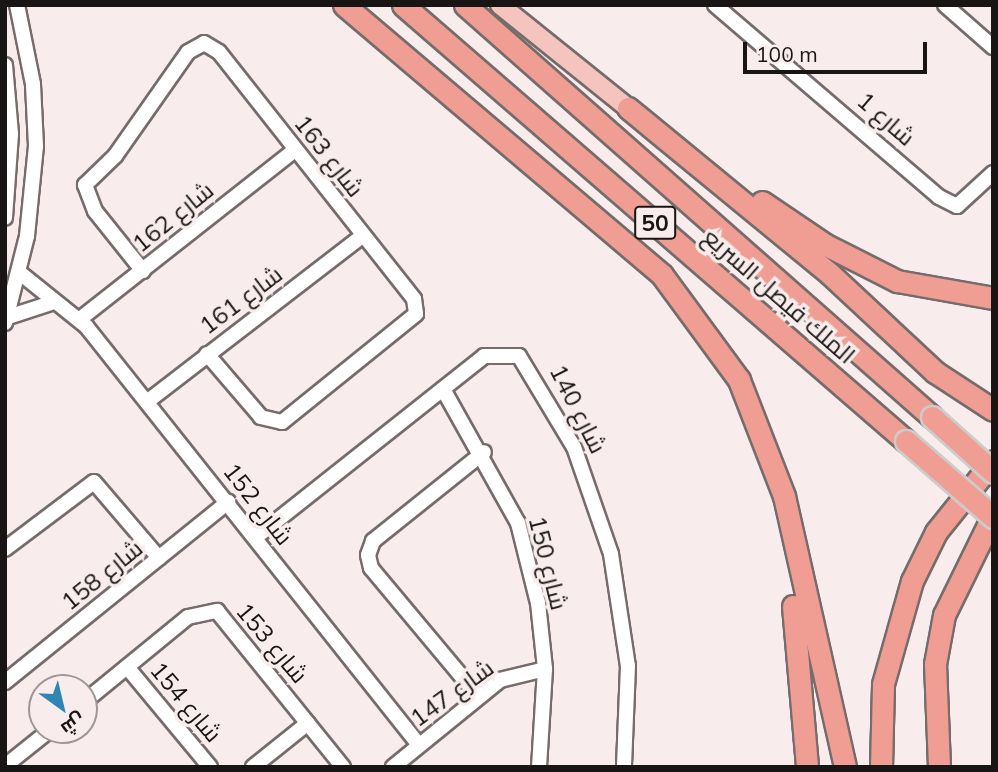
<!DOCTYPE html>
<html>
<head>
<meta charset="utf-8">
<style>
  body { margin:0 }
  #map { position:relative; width:998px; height:772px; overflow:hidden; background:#f8edec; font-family:Mulish,Cairo,sans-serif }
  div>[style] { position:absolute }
  .roads { filter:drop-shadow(2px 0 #756c6b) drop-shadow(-2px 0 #756c6b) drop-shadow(0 2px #756c6b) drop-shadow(0 -2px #756c6b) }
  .minor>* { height:14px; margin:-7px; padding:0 7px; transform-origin:7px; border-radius:7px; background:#fff }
  .major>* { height:18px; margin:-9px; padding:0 9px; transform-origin:9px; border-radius:9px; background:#f6c4bf }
  .highway>* { height:21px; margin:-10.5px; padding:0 10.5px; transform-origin:10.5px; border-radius:10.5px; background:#f09d94 }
  .bridges { filter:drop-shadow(2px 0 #cccccb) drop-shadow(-2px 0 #cccccb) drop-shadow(0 2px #cccccb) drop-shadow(0 -2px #cccccb) }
  .highway-bridge>* { height:21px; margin:-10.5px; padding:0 10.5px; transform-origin:10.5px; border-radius:10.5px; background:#f09d94 }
  span { translate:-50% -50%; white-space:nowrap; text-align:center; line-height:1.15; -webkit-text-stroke:7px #f8edec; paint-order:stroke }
  .shield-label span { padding:2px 5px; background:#f8edec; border:2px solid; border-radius:5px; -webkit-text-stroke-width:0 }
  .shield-label { font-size:23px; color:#181514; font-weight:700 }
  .street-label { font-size:24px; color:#181514 }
  .frame { position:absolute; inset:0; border:7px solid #181514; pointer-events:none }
  .north { position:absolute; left:28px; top:674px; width:70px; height:70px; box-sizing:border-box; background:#f8edec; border:2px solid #9e9796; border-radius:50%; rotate:146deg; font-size:19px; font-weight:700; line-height:28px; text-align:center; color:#181514 }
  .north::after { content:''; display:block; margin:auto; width:24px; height:32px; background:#2f85b4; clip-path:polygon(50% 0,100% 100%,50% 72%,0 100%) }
  .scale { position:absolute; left:743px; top:42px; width:184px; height:32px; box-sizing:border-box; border:4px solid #181514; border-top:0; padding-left:9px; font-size:21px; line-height:24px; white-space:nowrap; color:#181514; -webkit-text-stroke:5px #f8edec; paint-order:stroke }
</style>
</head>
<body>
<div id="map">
  <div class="roads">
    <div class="minor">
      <i style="left:715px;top:5px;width:295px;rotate:40.6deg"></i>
      <i style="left:939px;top:197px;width:20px;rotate:27deg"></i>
      <i style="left:957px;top:206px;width:49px;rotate:-42.5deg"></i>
      <i style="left:945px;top:5px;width:64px;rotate:41.2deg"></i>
      <i style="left:5px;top:65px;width:69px;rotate:85deg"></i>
      <i style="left:11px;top:134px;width:84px;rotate:94.1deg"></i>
      <i style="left:143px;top:271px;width:77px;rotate:-128.7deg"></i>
      <i style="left:95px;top:211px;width:28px;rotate:-111deg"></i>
      <i style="left:85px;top:185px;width:42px;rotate:-44deg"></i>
      <i style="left:115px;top:156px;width:127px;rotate:-54.9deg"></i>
      <i style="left:188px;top:52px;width:18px;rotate:-29deg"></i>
      <i style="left:204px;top:43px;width:17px;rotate:31deg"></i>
      <i style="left:219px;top:52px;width:315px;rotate:51.7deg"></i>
      <i style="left:414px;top:299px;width:15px;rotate:82deg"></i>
      <i style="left:416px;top:314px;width:172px;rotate:141.1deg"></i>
      <i style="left:282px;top:422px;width:22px;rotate:-167deg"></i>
      <i style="left:261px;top:417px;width:83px;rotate:-130.6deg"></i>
      <i style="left:20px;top:273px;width:85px;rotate:38.8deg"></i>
      <i style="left:86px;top:326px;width:535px;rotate:51.52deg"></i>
      <i style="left:8px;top:317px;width:45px;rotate:-18deg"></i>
      <i style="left:80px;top:319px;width:273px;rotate:-38.2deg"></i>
      <i style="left:5px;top:323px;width:90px;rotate:-75.8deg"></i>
      <i style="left:27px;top:236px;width:90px;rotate:-84.3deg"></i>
      <i style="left:36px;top:146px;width:62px;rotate:-92.8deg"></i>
      <i style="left:33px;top:84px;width:81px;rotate:-101.4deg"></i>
      <i style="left:443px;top:389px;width:154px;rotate:60.8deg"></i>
      <i style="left:518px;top:523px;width:82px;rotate:76deg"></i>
      <i style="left:538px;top:603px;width:66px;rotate:83.9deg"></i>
      <i style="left:545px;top:669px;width:98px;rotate:93.5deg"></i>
      <i style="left:148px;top:401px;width:270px;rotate:-37.6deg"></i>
      <i style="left:256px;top:537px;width:291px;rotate:-38.4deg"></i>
      <i style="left:484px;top:356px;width:35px"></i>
      <i style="left:519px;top:356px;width:106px;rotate:58.9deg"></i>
      <i style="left:574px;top:447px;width:113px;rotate:70.9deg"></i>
      <i style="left:611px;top:554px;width:113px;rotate:81.4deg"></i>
      <i style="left:628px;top:666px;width:101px;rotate:92.3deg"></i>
      <i style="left:5px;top:549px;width:111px;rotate:-37deg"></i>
      <i style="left:94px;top:482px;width:100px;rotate:49.5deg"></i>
      <i style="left:127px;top:667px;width:130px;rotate:50.3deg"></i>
      <i style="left:5px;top:682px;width:287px;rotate:-38.9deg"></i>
      <i style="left:478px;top:696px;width:167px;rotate:-129.9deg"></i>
      <i style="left:371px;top:568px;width:13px;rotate:-103deg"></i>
      <i style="left:368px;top:555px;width:15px;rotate:-70deg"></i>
      <i style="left:373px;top:541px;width:142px;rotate:-38.7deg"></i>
      <i style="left:84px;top:702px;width:134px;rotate:-39.3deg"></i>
      <i style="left:188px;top:617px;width:30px;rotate:-12deg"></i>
      <i style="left:217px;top:611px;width:201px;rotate:51.1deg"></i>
      <i style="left:5px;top:766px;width:58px;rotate:-38.7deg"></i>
      <i style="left:253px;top:767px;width:70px;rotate:-38.7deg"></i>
      <i style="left:393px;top:767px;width:138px;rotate:-39.1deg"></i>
      <i style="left:500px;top:680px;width:46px;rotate:-13.7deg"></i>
    </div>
    <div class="major">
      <i style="left:500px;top:5px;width:164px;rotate:38.8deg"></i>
    </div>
    <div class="highway">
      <i style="left:344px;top:5px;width:417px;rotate:40.3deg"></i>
      <i style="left:662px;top:275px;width:130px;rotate:53.7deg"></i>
      <i style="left:739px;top:380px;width:124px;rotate:68.8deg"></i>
      <i style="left:784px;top:496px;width:278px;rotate:77.3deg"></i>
      <i style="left:403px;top:5px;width:666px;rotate:40.92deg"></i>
      <i style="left:465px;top:5px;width:623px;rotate:41.42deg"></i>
      <i style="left:628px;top:108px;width:261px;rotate:39.4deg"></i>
      <i style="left:830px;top:274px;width:144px;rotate:43deg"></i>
      <i style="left:935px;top:372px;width:69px;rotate:33.2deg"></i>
      <i style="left:762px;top:202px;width:75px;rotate:34.1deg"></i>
      <i style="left:824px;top:244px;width:82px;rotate:26.9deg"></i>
      <i style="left:897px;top:281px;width:97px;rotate:10deg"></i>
      <i style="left:793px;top:606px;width:162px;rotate:85deg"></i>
      <i style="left:881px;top:767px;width:83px;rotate:-88.6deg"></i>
      <i style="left:883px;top:684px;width:107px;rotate:-74.3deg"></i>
      <i style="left:912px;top:581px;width:55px;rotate:-63.9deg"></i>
      <i style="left:936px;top:532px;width:91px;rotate:-51.2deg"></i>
      <i style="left:939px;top:767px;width:103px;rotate:-92.2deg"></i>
      <i style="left:935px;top:664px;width:50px;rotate:-79.6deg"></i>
      <i style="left:944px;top:615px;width:111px;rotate:-63.9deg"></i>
    </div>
  </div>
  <div class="bridges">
    <div class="highway-bridge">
      <i style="left:932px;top:417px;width:82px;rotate:42deg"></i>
      <i style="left:906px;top:441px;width:116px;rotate:41.1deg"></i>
    </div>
  </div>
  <div class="shield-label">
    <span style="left:655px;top:223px">50</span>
  </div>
  <div class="street-label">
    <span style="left:886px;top:119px;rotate:41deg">شارع 1</span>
    <span style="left:329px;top:156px;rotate:52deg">شارع 163</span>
    <span style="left:173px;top:217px;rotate:-39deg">شارع 162</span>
    <span style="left:779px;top:296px;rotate:41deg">الملك فيصل السريع</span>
    <span style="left:241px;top:300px;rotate:-37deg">شارع 161</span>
    <span style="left:578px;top:409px;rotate:63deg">شارع 140</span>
    <span style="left:258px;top:504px;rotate:52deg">شارع 152</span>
    <span style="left:548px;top:563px;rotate:76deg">شارع 150</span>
    <span style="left:102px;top:575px;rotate:-39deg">شارع 158</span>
    <span style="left:272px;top:643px;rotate:50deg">شارع 153</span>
    <span style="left:452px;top:693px;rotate:-36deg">شارع 147</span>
    <span style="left:186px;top:702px;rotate:50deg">شارع 154</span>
  </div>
  <div class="frame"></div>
  <div class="north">ش</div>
  <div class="scale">100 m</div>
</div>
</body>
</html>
